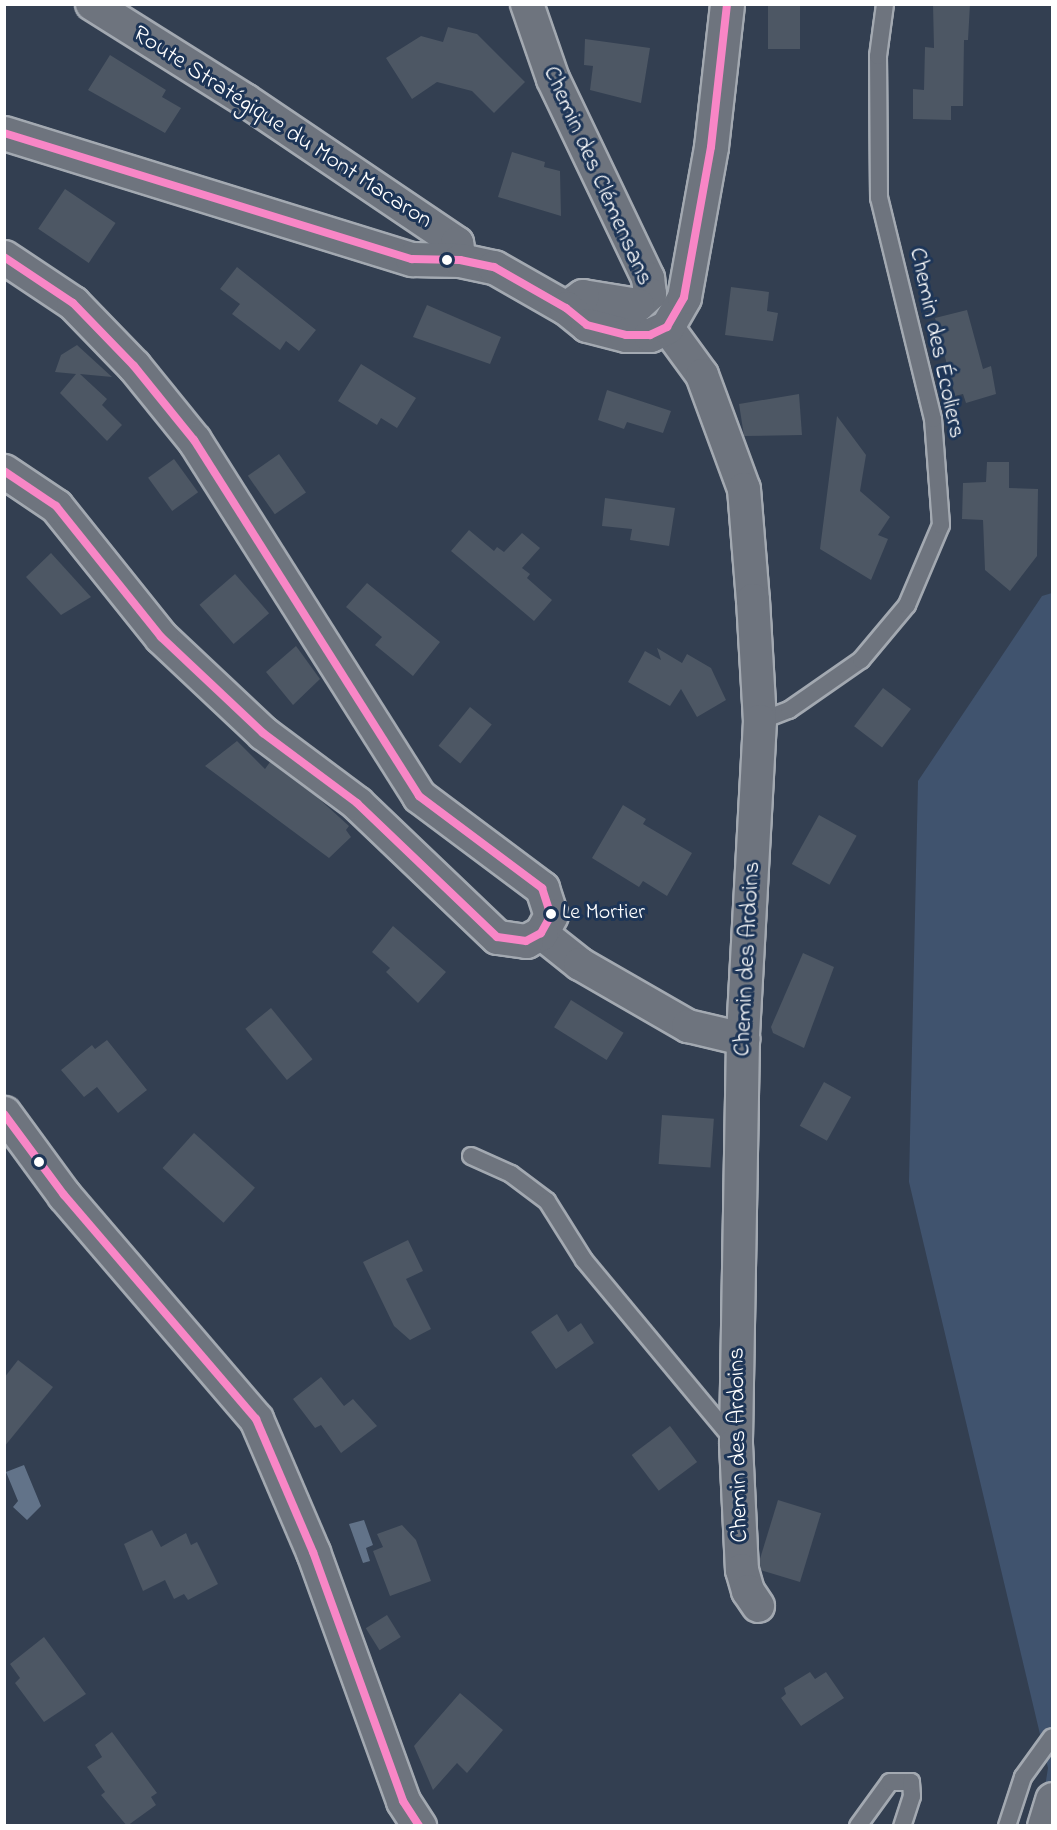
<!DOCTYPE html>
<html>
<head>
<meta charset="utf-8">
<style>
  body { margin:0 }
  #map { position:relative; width:1057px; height:1830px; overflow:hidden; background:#333f51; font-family:"Indie Flower",sans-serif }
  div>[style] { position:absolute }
  .green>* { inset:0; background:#40536e }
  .water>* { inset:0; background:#627389 }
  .building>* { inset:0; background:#4d5764; transform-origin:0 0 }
  .roads { filter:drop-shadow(2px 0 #a3a9b1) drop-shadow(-2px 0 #a3a9b1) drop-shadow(0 2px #a3a9b1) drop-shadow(0 -2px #a3a9b1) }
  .lane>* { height:16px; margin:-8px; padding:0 8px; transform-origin:8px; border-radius:8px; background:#6e747e }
  .street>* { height:32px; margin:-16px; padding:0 16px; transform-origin:16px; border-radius:16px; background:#6e747e }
  .secondary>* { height:33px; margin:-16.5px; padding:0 16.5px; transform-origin:16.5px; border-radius:16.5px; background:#6e747e }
  .bus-1>* { height:8px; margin:-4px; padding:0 4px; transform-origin:4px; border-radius:4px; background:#f886c6 }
  .dots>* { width:16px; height:16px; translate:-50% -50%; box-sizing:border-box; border:3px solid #1d3557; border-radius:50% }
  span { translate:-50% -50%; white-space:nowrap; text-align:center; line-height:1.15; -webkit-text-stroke:6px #1d3557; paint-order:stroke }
  .bus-label { font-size:22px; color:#fff }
  .left { translate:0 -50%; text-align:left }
  .street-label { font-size:24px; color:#fff }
  .frame { position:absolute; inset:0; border:6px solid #fff; pointer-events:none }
</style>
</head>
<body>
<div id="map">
  <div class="green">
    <i style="clip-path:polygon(1052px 593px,1052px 1825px,1039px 1825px,1048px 1768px,909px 1182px,918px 781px,1042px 596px)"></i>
  </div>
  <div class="water">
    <i style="clip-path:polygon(24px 1465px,41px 1506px,27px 1520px,13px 1507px,18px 1501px,6px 1472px)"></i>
    <i style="clip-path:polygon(364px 1520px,373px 1545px,366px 1548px,370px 1561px,363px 1563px,349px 1524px)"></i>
  </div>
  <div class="building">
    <i style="left:768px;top:4px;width:32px;height:45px"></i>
    <i style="clip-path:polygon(933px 4px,970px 4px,968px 40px,964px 40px,963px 106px,951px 106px,951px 120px,913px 119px,913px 89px,924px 90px,925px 47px,934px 48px)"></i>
    <i style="clip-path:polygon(448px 27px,477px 34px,525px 82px,494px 113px,472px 91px,437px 82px,412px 99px,386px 58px,421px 36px,443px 42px)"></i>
    <i style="clip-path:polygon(585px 39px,650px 48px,641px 103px,590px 90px,593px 66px,584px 65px)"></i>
    <i style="clip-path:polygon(110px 55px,166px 90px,162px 97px,181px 108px,165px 133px,88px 90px)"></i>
    <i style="clip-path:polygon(512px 152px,545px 162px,544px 167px,560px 171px,561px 216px,498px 197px)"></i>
    <i style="left:65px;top:189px;width:61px;height:48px;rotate:34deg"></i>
    <i style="clip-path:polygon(237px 267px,316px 330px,299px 351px,286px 341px,280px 350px,232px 314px,240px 304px,220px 289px)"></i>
    <i style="clip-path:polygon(731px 287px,769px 292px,767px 311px,778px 313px,773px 341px,725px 335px)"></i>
    <i style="clip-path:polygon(427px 305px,501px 337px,490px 364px,413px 337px)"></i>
    <i style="clip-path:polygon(967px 310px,983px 369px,991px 366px,996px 394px,966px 403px,963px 394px,955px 396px,935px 318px)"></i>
    <i style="clip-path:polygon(77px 345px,112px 377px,80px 374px,107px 399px,102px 405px,122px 425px,107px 441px,60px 393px,76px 374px,55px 372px,61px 355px)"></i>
    <i style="clip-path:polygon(361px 364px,416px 398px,397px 428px,381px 418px,377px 425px,338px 401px)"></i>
    <i style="clip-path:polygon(607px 390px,671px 411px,663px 433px,627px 422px,624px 429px,598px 420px)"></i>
    <i style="clip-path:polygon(799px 394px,802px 435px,744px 436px,739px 404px)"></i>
    <i style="clip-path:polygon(837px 416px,866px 455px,860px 491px,890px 517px,878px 535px,888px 539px,871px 580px,820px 549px)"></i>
    <i style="left:279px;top:454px;width:47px;height:38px;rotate:55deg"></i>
    <i style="left:174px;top:459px;width:41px;height:32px;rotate:54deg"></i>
    <i style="clip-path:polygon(987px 462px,1009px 462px,1009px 488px,1038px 489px,1037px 556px,1010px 591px,985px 570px,983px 520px,962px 519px,963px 483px,986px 482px)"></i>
    <i style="clip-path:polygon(605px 498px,675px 508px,669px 546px,630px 540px,632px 529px,602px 526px)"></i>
    <i style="clip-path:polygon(469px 530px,494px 551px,497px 547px,504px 552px,522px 533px,540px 548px,522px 568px,530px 574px,527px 578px,552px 600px,534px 621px,451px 551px)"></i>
    <i style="clip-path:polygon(51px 553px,91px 597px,61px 615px,26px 577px)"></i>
    <i style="left:235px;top:574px;width:52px;height:47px;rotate:49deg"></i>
    <i style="clip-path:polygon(367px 583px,440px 642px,413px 676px,375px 645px,382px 637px,346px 607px)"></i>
    <i style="clip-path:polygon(296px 646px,320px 679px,293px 705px,266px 672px)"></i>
    <i style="clip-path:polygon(657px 648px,682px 663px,687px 654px,711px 668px,726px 700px,697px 717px,681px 689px,670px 706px,628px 682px,645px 651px,661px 660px)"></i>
    <i style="left:883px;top:688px;width:35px;height:48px;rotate:37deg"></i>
    <i style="left:470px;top:707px;width:28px;height:50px;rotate:39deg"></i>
    <i style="clip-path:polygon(237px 741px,265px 769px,270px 762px,317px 797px,349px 826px,346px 830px,351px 837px,329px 858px,205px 766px)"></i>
    <i style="clip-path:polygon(623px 805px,646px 819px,643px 824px,692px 853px,667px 896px,643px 881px,639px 887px,592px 858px)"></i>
    <i style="left:819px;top:815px;width:43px;height:56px;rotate:29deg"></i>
    <i style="clip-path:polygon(393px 926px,446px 972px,418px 1003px,386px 972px,390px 968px,372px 952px)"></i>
    <i style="clip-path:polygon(803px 953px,834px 967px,804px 1048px,773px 1033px,771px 1027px)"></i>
    <i style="left:571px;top:1000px;width:62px;height:32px;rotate:32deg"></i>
    <i style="left:271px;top:1008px;width:66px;height:33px;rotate:51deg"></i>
    <i style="clip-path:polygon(107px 1040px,147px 1090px,118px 1113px,97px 1087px,84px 1097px,61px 1070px,92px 1045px,95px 1049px)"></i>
    <i style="left:824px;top:1082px;width:31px;height:50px;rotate:29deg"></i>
    <i style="left:662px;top:1115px;width:52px;height:49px;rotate:4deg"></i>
    <i style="left:194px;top:1133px;width:82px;height:47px;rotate:42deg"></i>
    <i style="clip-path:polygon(408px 1240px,423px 1271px,406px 1279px,431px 1329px,410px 1340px,394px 1326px,363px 1262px)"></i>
    <i style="clip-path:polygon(557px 1314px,568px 1332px,581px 1323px,594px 1343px,556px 1369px,531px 1332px)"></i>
    <i style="clip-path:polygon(18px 1360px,53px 1387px,4px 1447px,4px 1378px)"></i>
    <i style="clip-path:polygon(321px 1377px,344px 1406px,353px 1399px,377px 1426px,341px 1453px,321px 1425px,315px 1428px,293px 1399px)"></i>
    <i style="left:670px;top:1426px;width:45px;height:48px;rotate:53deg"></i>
    <i style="left:778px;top:1500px;width:45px;height:72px;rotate:17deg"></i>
    <i style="clip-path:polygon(402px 1525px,416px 1540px,431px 1581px,390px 1596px,373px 1551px,383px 1547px,377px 1534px)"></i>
    <i style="clip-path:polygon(152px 1530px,161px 1547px,186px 1533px,191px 1545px,197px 1542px,218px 1584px,188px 1600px,184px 1594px,174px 1599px,165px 1580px,143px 1591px,124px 1544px)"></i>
    <i style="left:387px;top:1615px;width:26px;height:25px;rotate:58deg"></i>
    <i style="clip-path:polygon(44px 1637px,86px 1694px,44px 1722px,15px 1683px,20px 1678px,10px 1664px)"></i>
    <i style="clip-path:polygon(810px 1672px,815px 1679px,826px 1672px,844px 1698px,801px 1726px,781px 1698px,786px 1694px,784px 1688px)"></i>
    <i style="clip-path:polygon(460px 1693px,503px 1730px,467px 1773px,457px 1763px,433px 1790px,414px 1746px)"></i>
    <i style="clip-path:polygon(112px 1732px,157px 1793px,151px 1797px,156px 1805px,127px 1826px,101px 1795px,105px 1792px,87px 1767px,102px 1757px,95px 1745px)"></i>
  </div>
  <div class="roads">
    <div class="lane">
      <i style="left:760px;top:721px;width:31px;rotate:-21deg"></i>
      <i style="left:789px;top:710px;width:88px;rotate:-34.8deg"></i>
      <i style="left:861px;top:660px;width:72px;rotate:-50.1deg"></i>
      <i style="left:907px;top:605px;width:87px;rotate:-67deg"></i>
      <i style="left:941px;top:525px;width:106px;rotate:-94.3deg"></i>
      <i style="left:933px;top:419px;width:228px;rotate:-103.7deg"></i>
      <i style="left:879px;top:198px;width:142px;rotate:-90.4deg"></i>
      <i style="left:878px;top:56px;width:52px;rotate:-82.3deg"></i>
      <i style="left:471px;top:1156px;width:44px;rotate:24.2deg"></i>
      <i style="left:511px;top:1174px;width:45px;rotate:36.9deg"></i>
      <i style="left:547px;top:1201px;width:70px;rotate:57.9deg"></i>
      <i style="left:584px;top:1260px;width:236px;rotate:50.3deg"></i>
      <i style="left:858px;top:1826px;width:54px;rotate:-54deg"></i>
      <i style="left:890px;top:1782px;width:21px"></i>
      <i style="left:911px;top:1782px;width:14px;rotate:86deg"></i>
      <i style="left:912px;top:1796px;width:32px;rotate:108deg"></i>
      <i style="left:1007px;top:1826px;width:52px;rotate:-71.9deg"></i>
      <i style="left:1023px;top:1777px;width:49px;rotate:-54.1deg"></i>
    </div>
    <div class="street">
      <i style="left:92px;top:4px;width:181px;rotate:32.1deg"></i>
      <i style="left:245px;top:100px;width:256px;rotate:34deg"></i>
      <i style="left:457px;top:243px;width:17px;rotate:80deg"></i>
      <i style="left:527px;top:4px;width:79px;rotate:70.9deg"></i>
      <i style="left:553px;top:79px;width:221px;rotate:64.5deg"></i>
      <i style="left:648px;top:278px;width:16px;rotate:83deg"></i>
      <i style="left:650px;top:294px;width:16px;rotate:137deg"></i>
      <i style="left:638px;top:305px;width:56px;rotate:-170.7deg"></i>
      <i style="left:583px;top:296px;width:21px;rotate:145deg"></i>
      <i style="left:667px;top:327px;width:59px;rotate:53.9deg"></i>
      <i style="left:702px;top:375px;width:121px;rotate:69.8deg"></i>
      <i style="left:744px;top:489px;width:111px;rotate:85.4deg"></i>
      <i style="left:753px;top:600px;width:121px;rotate:86.7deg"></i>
      <i style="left:760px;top:721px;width:318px;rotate:93.1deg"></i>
      <i style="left:743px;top:1039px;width:405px;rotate:91deg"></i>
      <i style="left:736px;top:1444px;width:126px;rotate:87.3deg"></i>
      <i style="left:742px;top:1570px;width:22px;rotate:74deg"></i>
      <i style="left:748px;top:1591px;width:18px;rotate:56deg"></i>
      <i style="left:541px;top:933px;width:50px;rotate:38.5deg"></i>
      <i style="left:580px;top:964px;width:125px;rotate:29.9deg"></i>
      <i style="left:688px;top:1026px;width:57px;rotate:13.3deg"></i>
    </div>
    <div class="secondary">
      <i style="left:4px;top:133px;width:427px;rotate:17.2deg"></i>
      <i style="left:412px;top:259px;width:48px;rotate:1.2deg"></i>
      <i style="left:460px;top:260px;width:35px;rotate:12deg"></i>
      <i style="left:494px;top:267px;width:83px;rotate:29.7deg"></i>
      <i style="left:566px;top:308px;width:27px;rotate:39deg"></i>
      <i style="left:587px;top:325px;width:40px;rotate:14.4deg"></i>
      <i style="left:626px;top:335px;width:24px"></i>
      <i style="left:650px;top:335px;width:19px;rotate:-25deg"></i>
      <i style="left:667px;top:327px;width:34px;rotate:-60deg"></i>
      <i style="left:684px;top:297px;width:152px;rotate:-79.8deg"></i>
      <i style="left:711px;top:147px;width:144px;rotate:-83.6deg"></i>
      <i style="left:4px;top:257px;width:83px;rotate:33.7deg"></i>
      <i style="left:73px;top:303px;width:88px;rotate:45.9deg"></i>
      <i style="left:134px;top:366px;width:95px;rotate:51deg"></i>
      <i style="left:194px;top:440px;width:421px;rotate:57.7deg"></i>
      <i style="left:419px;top:796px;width:154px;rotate:36.8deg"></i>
      <i style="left:542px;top:888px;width:28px;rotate:72deg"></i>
      <i style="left:551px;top:915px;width:21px;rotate:119deg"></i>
      <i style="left:541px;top:933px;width:17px;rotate:152deg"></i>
      <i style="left:526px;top:941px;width:29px;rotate:-172deg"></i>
      <i style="left:497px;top:937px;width:194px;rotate:-136.3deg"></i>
      <i style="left:357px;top:803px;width:117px;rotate:-143.3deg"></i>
      <i style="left:263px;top:733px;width:140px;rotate:-136.7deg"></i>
      <i style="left:161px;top:637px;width:168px;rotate:-128.7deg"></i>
      <i style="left:56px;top:506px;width:63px;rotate:-146.1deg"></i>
      <i style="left:4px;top:1113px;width:102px;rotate:53.8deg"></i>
      <i style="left:64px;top:1195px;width:295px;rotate:49.4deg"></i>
      <i style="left:256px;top:1419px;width:145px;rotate:66.8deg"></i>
      <i style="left:313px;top:1552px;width:265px;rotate:70.1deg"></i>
      <i style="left:403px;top:1801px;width:30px;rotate:57deg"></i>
      <i style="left:1044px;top:1826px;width:28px;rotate:-73deg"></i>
    </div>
  </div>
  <div class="bus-1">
    <i style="left:4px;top:133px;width:427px;rotate:17.2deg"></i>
    <i style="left:412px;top:259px;width:48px;rotate:1.2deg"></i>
    <i style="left:460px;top:260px;width:35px;rotate:12deg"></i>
    <i style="left:494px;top:267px;width:83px;rotate:29.7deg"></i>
    <i style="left:566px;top:308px;width:27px;rotate:39deg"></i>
    <i style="left:587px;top:325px;width:40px;rotate:14.4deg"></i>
    <i style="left:626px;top:335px;width:24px"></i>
    <i style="left:650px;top:335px;width:19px;rotate:-25deg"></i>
    <i style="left:667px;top:327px;width:34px;rotate:-60deg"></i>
    <i style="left:684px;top:297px;width:152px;rotate:-79.8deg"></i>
    <i style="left:711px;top:147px;width:144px;rotate:-83.6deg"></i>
    <i style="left:4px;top:257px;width:83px;rotate:33.7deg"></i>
    <i style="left:73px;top:303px;width:88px;rotate:45.9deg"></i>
    <i style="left:134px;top:366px;width:95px;rotate:51deg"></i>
    <i style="left:194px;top:440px;width:421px;rotate:57.7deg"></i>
    <i style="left:419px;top:796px;width:154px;rotate:36.8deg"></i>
    <i style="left:542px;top:888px;width:28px;rotate:72deg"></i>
    <i style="left:551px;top:915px;width:21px;rotate:119deg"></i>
    <i style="left:541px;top:933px;width:17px;rotate:152deg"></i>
    <i style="left:526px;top:941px;width:29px;rotate:-172deg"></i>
    <i style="left:497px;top:937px;width:194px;rotate:-136.3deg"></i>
    <i style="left:357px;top:803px;width:117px;rotate:-143.3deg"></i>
    <i style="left:263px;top:733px;width:140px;rotate:-136.7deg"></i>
    <i style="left:161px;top:637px;width:168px;rotate:-128.7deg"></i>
    <i style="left:56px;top:506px;width:63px;rotate:-146.1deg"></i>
    <i style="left:4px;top:1114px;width:101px;rotate:53.5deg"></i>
    <i style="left:64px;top:1195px;width:295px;rotate:49.4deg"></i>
    <i style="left:256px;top:1419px;width:145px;rotate:66.8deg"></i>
    <i style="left:313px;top:1552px;width:265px;rotate:70.1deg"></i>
    <i style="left:403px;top:1801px;width:30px;rotate:57deg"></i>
  </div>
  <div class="dots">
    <i style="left:447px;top:260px;background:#fff"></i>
    <i style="left:551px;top:914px;background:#fff"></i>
    <i style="left:39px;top:1162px;background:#fff"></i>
  </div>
  <div class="bus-label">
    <span class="left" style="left:562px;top:914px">Le Mortier</span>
  </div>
  <div class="street-label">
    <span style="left:282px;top:128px;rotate:33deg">Route Stratégique du Mont Macaron</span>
    <span style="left:597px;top:176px;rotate:66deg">Chemin des Clémensans</span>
    <span style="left:936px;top:343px;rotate:78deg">Chemin des Écoliers</span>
    <span style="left:748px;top:959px;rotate:-87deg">Chemin des Ardoins</span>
    <span style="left:739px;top:1445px;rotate:-91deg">Chemin des Ardoins</span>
  </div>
  <div class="frame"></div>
</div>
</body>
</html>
